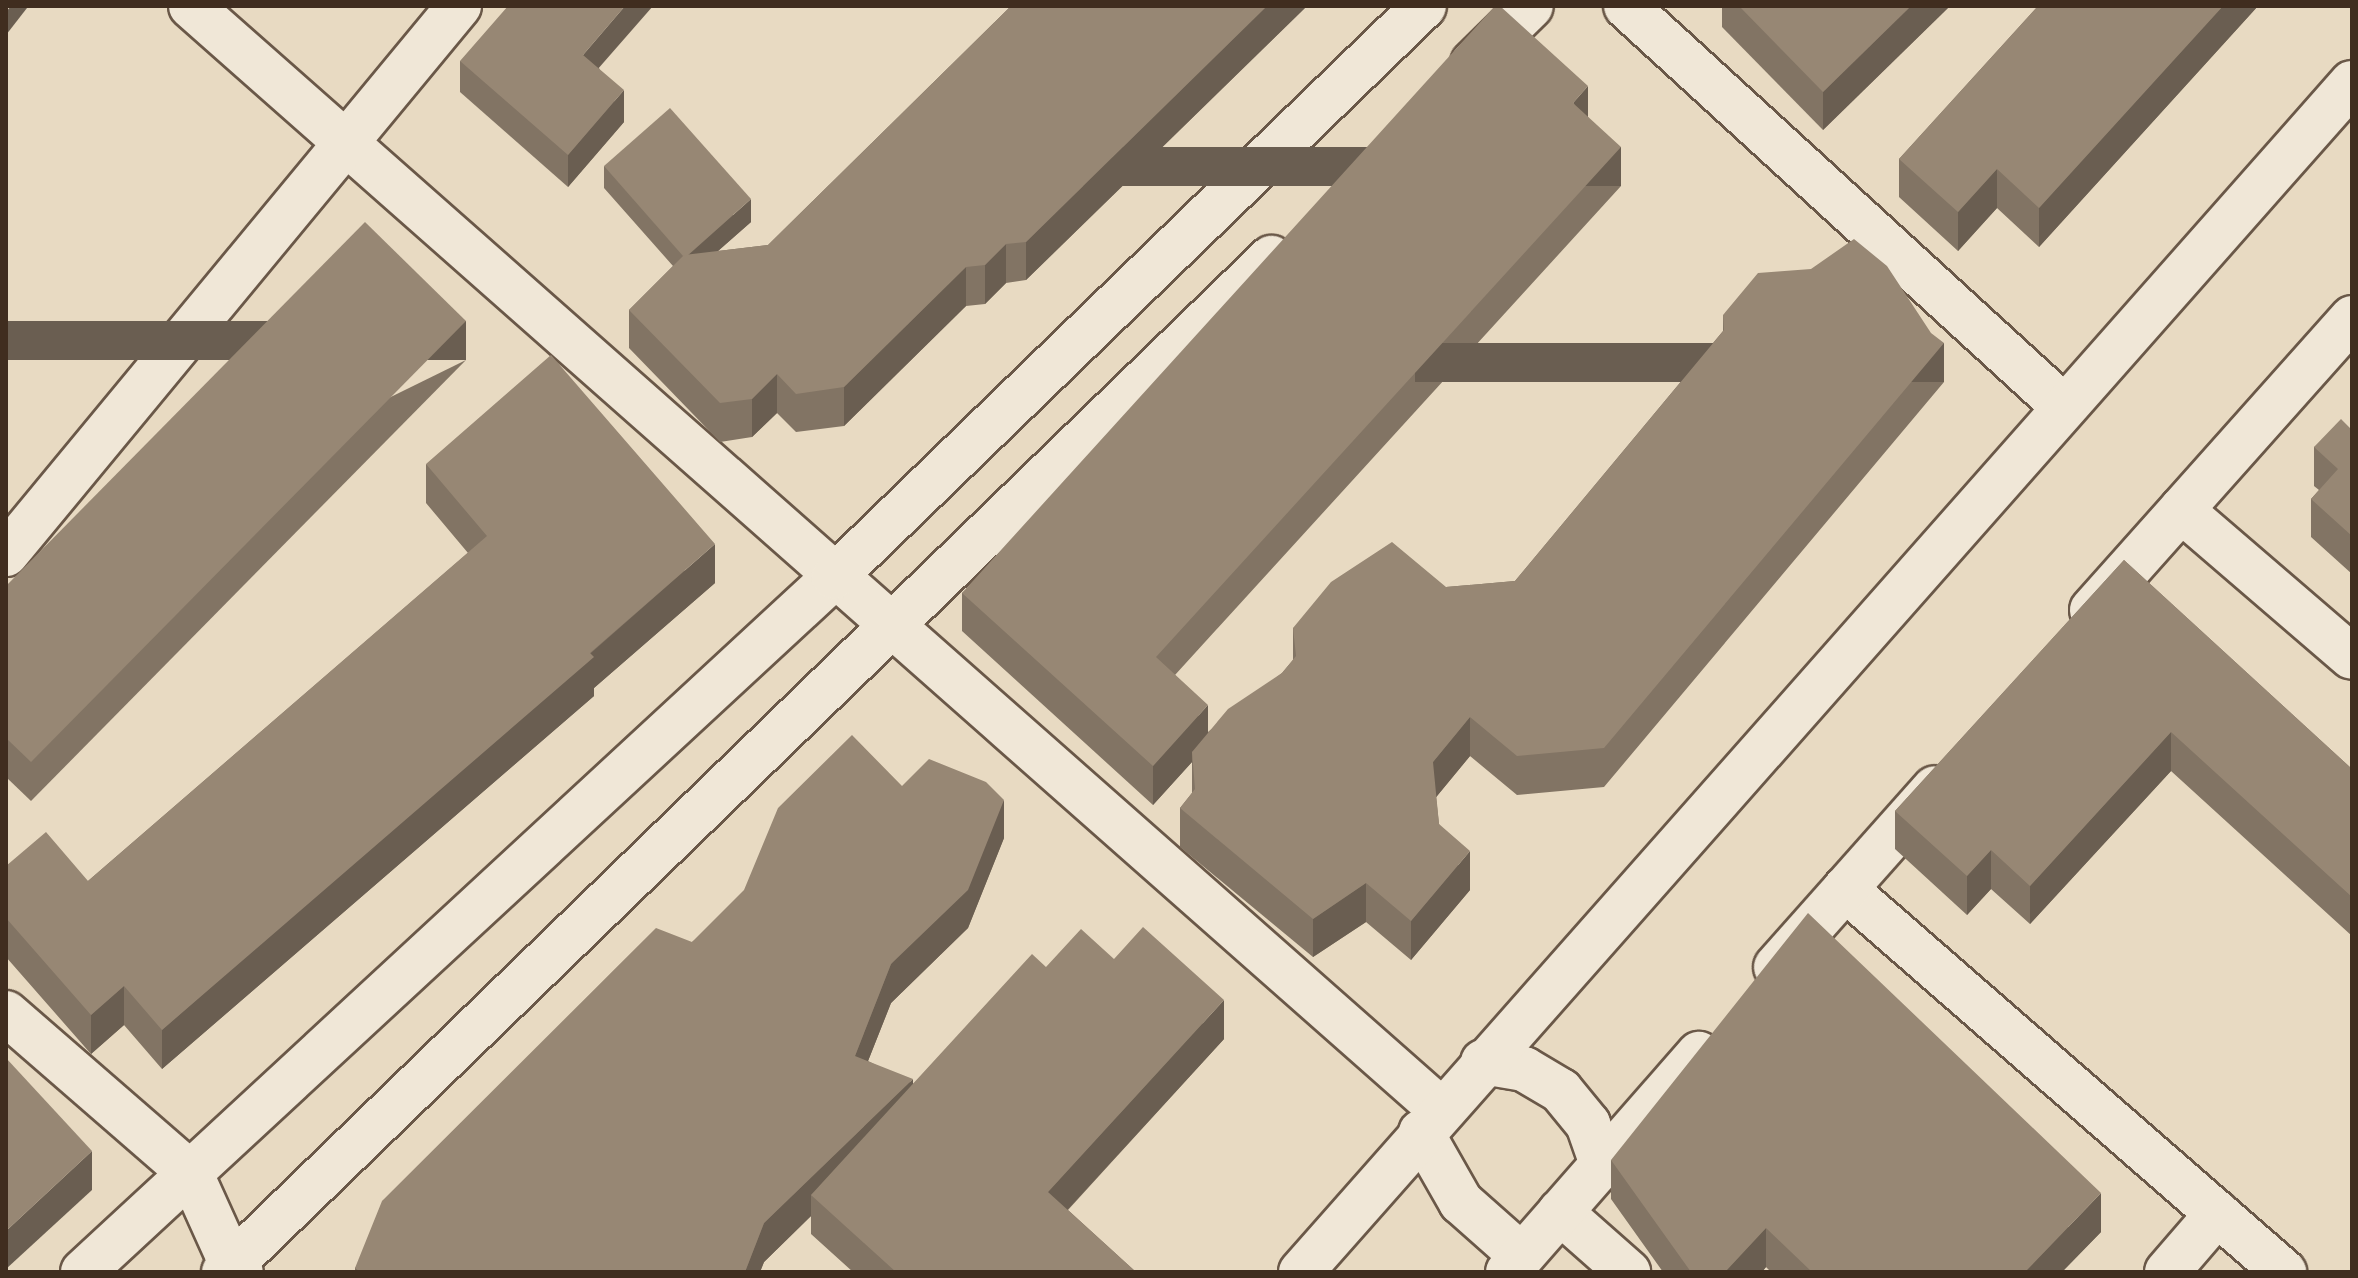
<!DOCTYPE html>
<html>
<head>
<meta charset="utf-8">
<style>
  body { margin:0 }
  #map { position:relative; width:2358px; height:1278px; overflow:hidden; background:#e8dac2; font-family:"IM FELL English",serif }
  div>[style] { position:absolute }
  .roads { filter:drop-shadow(2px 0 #6a5848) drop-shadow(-2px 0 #6a5848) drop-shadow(0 2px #6a5848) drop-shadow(0 -2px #6a5848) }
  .minor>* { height:44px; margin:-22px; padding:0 22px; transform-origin:22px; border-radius:22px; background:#f0e7d7 }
  .wall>* { inset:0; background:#827464 }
  .shaded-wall>* { inset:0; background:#6a5e51; transform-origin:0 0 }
  .building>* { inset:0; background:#978774 }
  span { translate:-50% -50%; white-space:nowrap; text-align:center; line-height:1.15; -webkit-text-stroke:6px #f0e7d7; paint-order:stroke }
  .frame { position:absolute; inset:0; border:8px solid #402d1f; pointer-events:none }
</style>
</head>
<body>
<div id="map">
  <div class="roads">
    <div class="minor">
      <i style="left:191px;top:6px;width:1666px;rotate:41.45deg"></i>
      <i style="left:1626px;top:6px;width:594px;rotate:42.47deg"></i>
      <i style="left:1473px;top:63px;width:81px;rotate:-44.5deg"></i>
      <i style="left:2181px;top:510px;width:225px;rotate:40.7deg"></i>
      <i style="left:6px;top:554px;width:711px;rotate:-50.42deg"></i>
      <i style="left:2092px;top:610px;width:391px;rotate:-48.3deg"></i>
      <i style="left:1845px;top:889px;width:583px;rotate:41.1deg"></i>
      <i style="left:1776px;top:967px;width:239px;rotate:-48.4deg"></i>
      <i style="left:6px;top:1013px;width:245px;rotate:41deg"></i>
      <i style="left:191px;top:1174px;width:100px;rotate:65.7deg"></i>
      <i style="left:232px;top:1265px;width:11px;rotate:38deg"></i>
      <i style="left:1483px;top:1062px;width:42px;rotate:9.7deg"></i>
      <i style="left:1524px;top:1069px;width:43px;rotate:30.7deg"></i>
      <i style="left:1561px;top:1091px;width:43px;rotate:50.7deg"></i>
      <i style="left:1588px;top:1124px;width:42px;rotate:70.7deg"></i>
      <i style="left:1421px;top:1132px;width:81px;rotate:60.3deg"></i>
      <i style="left:1461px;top:1202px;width:81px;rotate:41.5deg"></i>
      <i style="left:1560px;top:1212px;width:91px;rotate:41.4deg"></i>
      <i style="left:83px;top:1272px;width:1023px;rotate:-42.78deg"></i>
      <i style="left:834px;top:577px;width:821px;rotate:-44.06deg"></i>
      <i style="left:224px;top:1272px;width:1458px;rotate:-44.08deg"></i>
      <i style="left:1301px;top:1272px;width:1587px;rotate:-48.53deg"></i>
      <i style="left:1508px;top:1272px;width:290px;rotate:-48.8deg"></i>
      <i style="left:2167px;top:1272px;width:77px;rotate:-49.2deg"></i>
    </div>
  </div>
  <div class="wall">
    <i style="clip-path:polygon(1011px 6px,1307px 6px,1026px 280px,1006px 283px,985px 304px,966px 306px,844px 426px,796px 432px,777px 413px,752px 437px,720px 442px,629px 348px,629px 310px,673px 266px,604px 188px,604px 166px,751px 222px,718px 251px,768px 245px)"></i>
    <i style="clip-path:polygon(1722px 6px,1950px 6px,1823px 130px,1722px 27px)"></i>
    <i style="clip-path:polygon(2038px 6px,2258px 6px,2039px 247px,1997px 208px,1958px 251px,1899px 197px,1899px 159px)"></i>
    <i style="clip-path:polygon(460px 61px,599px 68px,624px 122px,568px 187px,460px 92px)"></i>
    <i style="clip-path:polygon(1588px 117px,1621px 186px,1175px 675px,1208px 732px,1282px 673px,1293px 660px,1293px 628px,1446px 587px,1515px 581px,1723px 331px,1723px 315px,1944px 382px,1604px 787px,1517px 795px,1470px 756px,1436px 797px,1439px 824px,1470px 890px,1411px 960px,1366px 922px,1313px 957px,1180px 847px,1180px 808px,1192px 793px,1192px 762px,1153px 805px,962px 631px,962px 593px)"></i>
    <i style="clip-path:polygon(466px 360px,31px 801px,6px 777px,6px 586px)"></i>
    <i style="clip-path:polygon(2352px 428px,2352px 574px,2311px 537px,2311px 499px,2319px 490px,2314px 486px,2314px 447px)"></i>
    <i style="clip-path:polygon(426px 464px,715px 583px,594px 688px,594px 696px,162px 1069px,124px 1025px,91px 1054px,6px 957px,6px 866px,88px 881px,468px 553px,426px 503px)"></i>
    <i style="clip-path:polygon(2124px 560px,2352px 769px,2352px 936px,2171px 771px,2030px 924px,1991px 889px,1967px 915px,1895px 849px,1895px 811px)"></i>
    <i style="clip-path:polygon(902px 786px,1004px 838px,968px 928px,891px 1003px,868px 1061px,913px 1084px,1046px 967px,1114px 959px,1224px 1039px,1068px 1210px,1136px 1272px,853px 1272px,811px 1234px,811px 1216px,764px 1262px,760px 1272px,355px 1272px,355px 1268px,692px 942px)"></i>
    <i style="clip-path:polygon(1611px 1160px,2101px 1232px,2062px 1272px,1771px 1272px,1766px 1267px,1762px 1272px,1663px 1272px,1611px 1199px)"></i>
  </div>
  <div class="shaded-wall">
    <i style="clip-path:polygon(11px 6px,27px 6px,27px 8px,6px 35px,6px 12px)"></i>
    <i style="clip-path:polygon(625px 6px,653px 6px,583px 86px,583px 55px)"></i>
    <i style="clip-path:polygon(1267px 6px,1307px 6px,1026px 280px,1026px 242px)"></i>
    <i style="clip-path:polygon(1911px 6px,1950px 6px,1823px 130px,1823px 92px)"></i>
    <i style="clip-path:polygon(2223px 6px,2258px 6px,2039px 247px,2039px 208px)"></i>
    <i style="clip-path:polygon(1588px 86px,1588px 125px,1573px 103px)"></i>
    <i style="clip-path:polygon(624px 90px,624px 122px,568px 187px,568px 155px)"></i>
    <i style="left:1621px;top:147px;width:39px;height:690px;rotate:90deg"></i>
    <i style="clip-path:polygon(1997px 169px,1997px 208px,1958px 251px,1958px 212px)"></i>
    <i style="clip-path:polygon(751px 199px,751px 222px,685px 280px,685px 258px)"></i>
    <i style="clip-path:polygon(1006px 244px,1006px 283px,985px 304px,985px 265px)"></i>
    <i style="clip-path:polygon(966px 267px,966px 306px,844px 426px,844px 387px)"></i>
    <i style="left:466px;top:321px;width:39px;height:619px;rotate:90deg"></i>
    <i style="left:1944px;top:343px;width:39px;height:529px;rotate:90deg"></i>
    <i style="clip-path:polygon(777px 374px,777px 413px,752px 437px,752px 399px)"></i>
    <i style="clip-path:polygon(715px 544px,715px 583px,594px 688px,594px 696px,162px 1069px,162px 1030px)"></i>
    <i style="clip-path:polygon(1208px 705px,1208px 744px,1192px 752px,1192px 762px,1153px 805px,1153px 766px)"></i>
    <i style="clip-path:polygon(1470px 717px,1470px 756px,1433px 801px,1433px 762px)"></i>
    <i style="clip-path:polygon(2171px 732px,2171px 771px,2030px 924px,2030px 886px)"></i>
    <i style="clip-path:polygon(1004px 800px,1004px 838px,968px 928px,891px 1003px,855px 1094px,855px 1056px,891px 964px)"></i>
    <i style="clip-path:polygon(1991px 850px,1991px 889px,1967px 915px,1967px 876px)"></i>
    <i style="clip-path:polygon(1470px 851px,1470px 890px,1411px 960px,1411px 921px)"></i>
    <i style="clip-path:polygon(1366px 883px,1366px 922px,1313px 957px,1313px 919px)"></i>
    <i style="clip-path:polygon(124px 986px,124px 1025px,91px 1054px,91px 1015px)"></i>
    <i style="clip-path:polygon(1224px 1000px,1224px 1039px,1048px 1231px,1048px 1192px)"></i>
    <i style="clip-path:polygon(913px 1079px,913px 1117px,811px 1195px,811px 1216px,764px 1262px,760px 1272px,745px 1272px,764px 1223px)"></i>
    <i style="clip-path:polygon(92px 1151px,92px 1190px,6px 1269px,6px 1231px)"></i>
    <i style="clip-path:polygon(2101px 1193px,2101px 1232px,2062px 1272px,2025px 1272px)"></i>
    <i style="clip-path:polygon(1766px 1228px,1766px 1267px,1762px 1272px,1725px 1272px)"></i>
  </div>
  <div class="building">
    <i style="clip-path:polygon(508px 6px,625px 6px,583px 55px,624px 90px,568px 155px,460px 61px)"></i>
    <i style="clip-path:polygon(1011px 6px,1267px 6px,1026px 242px,1006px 244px,985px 265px,966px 267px,844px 387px,796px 394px,777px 374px,752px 399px,720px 403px,629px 310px,684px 255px,768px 245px)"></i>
    <i style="clip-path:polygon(1495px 6px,1500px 6px,1588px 86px,1573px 103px,1621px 147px,1156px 657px,1208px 705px,1153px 766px,962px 593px)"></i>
    <i style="clip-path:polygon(1739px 6px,1911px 6px,1823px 92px)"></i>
    <i style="clip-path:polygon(2038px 6px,2223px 6px,2039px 208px,1997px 169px,1958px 212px,1899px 159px)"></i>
    <i style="clip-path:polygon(670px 108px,751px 199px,688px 255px,683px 256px,604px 166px)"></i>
    <i style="clip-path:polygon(365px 222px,466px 321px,31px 762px,6px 738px,6px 586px)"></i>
    <i style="clip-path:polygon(1854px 239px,1887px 266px,1931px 333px,1944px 343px,1604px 748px,1517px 756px,1470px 717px,1433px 762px,1439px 824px,1470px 851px,1411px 921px,1366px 883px,1313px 919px,1180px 808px,1195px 789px,1192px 752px,1228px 709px,1282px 673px,1296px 656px,1293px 628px,1331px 582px,1392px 542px,1446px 587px,1515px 581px,1724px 330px,1723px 315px,1758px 273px,1811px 269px)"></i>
    <i style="clip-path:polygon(551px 355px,715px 544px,590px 653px,594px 657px,162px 1030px,124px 986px,91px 1015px,6px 918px,6px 866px,46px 832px,88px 881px,487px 536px,426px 464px)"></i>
    <i style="clip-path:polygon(2341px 419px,2351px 429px,2352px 428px,2352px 536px,2311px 499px,2338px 469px,2314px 447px)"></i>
    <i style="clip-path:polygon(2124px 560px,2352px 769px,2352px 897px,2171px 732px,2030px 886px,1991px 850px,1967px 876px,1895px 811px)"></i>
    <i style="clip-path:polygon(852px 735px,902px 786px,929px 759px,986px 782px,1004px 800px,968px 890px,891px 964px,855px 1056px,913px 1079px,764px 1223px,745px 1272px,360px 1272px,355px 1268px,382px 1201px,656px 928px,692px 942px,744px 890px,778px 808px)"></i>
    <i style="clip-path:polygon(1808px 913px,2101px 1193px,2025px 1272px,1812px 1272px,1766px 1228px,1725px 1272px,1691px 1272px,1611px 1160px)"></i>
    <i style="clip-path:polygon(1143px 927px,1224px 1000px,1048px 1192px,1136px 1272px,896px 1272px,811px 1195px,1032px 954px,1046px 967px,1081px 929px,1114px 959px)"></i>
    <i style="clip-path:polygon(6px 1058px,92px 1151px,6px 1231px)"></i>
  </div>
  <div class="frame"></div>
</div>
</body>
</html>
